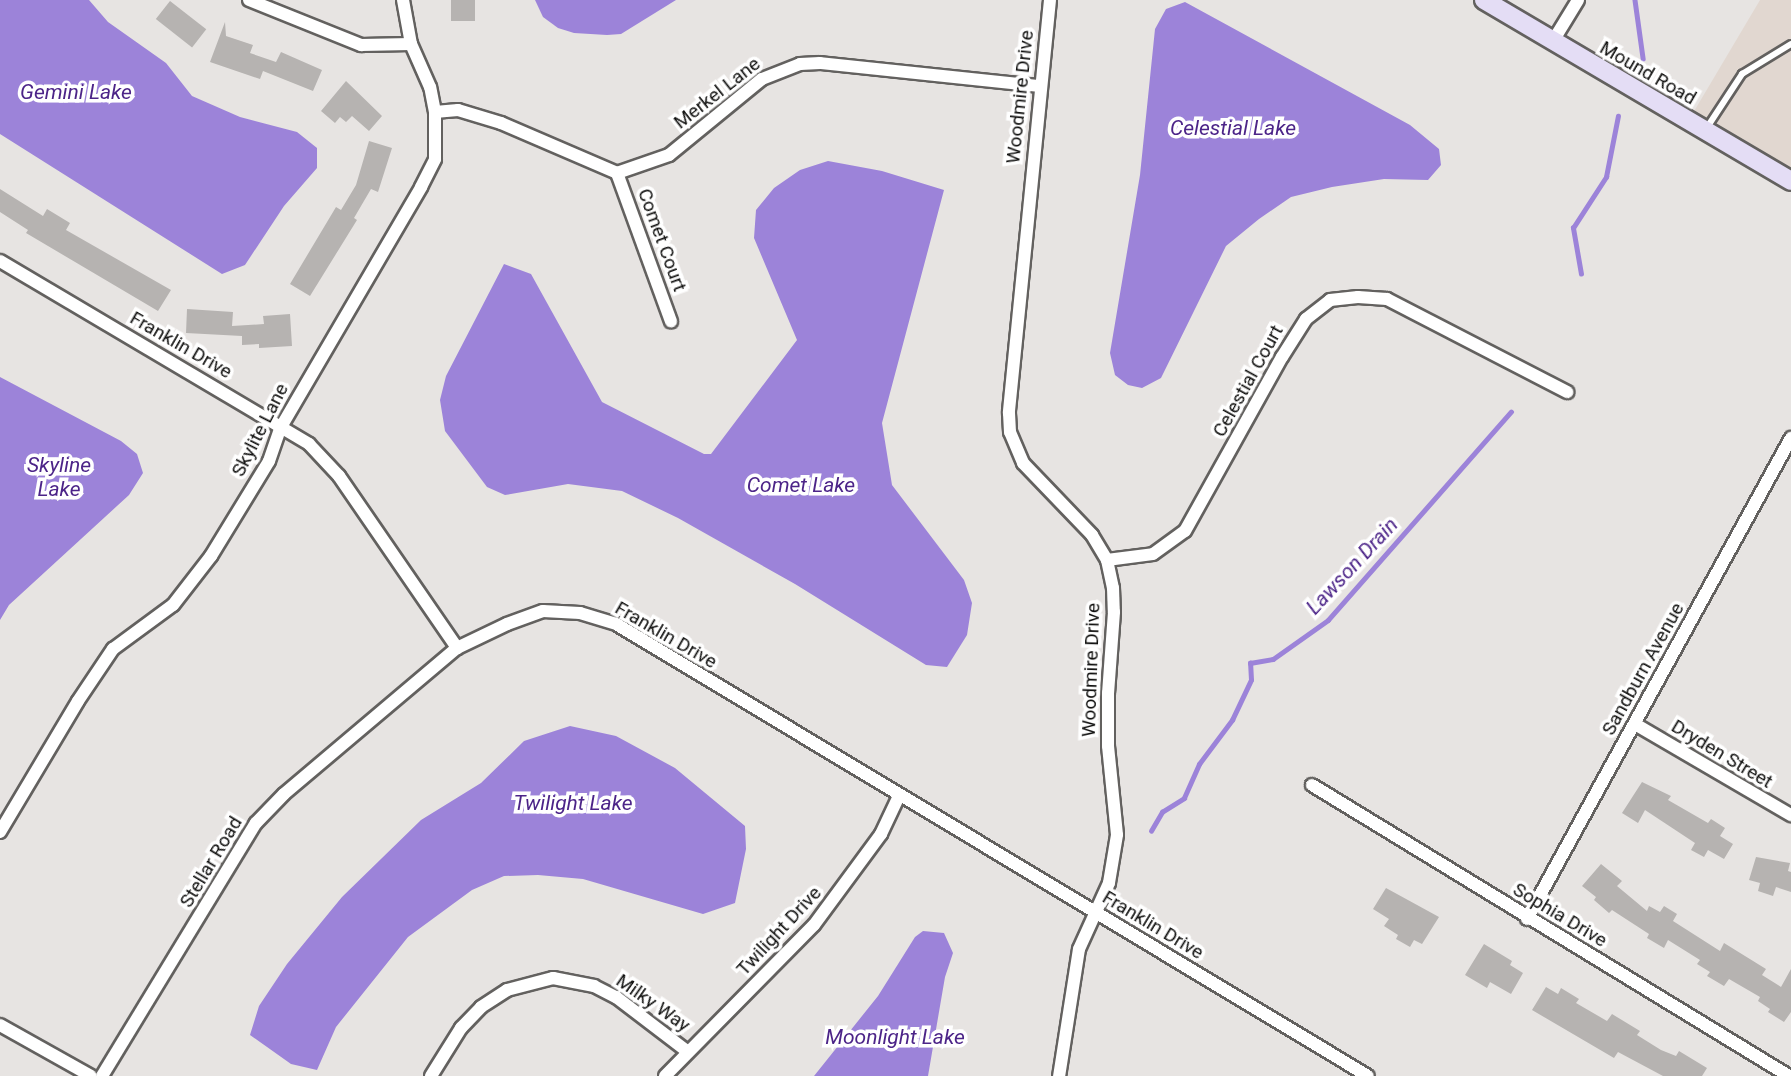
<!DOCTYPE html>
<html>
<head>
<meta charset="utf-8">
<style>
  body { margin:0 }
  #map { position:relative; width:1791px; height:1076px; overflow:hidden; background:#e7e4e2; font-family:Roboto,sans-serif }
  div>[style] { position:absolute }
  .built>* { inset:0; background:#e1d7d0 }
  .water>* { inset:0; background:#9c83d9 }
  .stream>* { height:4.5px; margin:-2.25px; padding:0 2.25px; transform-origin:2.25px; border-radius:2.25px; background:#9c83d9 }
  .building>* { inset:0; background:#b6b3b1; transform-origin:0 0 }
  .roads { filter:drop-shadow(2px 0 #63615f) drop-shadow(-2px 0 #63615f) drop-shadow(0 2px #63615f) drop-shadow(0 -2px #63615f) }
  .lane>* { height:6px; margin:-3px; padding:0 3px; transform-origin:3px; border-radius:3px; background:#fff }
  .street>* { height:12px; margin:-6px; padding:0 6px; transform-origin:6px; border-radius:6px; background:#fff }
  .secondary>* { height:18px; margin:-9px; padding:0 9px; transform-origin:9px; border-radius:9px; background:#e4ddf5 }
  span { translate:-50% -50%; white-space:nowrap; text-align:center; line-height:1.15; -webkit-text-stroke:7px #fff; paint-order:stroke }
  .street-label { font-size:19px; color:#0f0f0e }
  .water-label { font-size:21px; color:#4c2488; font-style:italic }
</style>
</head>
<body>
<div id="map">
  <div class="built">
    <i style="clip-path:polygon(1760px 0,1791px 0,1791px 172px,1693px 113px)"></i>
  </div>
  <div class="water">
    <i style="clip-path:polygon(0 0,89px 0,108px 22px,166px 63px,192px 96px,240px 117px,297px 132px,317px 148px,317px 168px,284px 206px,245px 265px,222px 274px,0 134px)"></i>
    <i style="clip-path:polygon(535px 0,676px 0,621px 34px,607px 35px,574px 33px,558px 28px,543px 17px)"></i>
    <i style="clip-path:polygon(1185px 2px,1410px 125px,1439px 149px,1441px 165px,1428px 180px,1384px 179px,1332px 187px,1291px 197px,1259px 219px,1226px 246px,1161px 378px,1142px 388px,1128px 385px,1115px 375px,1110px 353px,1140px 175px,1155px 29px,1166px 9px)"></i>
    <i style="clip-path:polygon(828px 161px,882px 171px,944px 190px,882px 423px,892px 485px,964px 580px,972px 603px,967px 635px,947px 667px,926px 665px,795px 584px,678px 518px,622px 491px,568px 484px,505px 495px,487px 487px,445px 431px,440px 400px,446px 376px,504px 264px,531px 274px,602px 402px,704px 454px,711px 454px,797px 340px,754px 238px,756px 210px,774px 188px,800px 170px)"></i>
    <i style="clip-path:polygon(0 377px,121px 441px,137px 454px,143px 473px,129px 495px,9px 605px,0 620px)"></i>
    <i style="clip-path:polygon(570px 726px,616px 736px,675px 768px,745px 826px,746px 849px,735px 903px,703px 914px,583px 879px,538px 875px,504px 876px,472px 890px,408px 937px,336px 1027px,317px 1070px,291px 1064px,250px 1035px,259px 1006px,287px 964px,342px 897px,421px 820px,481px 783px,524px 741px)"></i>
    <i style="clip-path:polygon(923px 931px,944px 933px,953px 953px,945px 977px,928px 1076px,814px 1076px,878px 996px,915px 937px)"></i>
  </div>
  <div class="stream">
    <i style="left:1635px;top:0;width:59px;rotate:82.1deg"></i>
    <i style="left:1581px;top:274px;width:47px;rotate:-99.9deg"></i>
    <i style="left:1573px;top:228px;width:61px;rotate:-57.1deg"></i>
    <i style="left:1606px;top:177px;width:62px;rotate:-78.9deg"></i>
    <i style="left:1151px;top:831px;width:22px;rotate:-60deg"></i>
    <i style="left:1162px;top:812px;width:26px;rotate:-32deg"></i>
    <i style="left:1184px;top:798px;width:37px;rotate:-66deg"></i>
    <i style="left:1199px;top:764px;width:55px;rotate:-53.1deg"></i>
    <i style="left:1232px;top:720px;width:44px;rotate:-64.6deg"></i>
    <i style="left:1251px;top:680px;width:17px;rotate:-93deg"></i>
    <i style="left:1250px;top:663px;width:23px;rotate:-10deg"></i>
    <i style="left:1273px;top:659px;width:67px;rotate:-35.3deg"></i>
    <i style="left:1328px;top:620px;width:277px;rotate:-48.7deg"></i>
  </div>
  <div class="building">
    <i style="left:451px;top:0;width:24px;height:21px"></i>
    <i style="left:170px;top:1px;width:46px;height:23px;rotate:38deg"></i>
    <i style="clip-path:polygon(225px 22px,226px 36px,253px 45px,250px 53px,276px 62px,281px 52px,322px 70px,313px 91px,263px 71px,260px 79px,210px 62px)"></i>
    <i style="clip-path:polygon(346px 81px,382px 116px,369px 131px,352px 116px,346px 122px,340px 117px,335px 123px,321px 111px)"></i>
    <i style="clip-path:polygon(369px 141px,392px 148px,378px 192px,371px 189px,354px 218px,357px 220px,310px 296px,290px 284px,336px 207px,341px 210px,356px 185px)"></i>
    <i style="clip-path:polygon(0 189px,43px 216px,47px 209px,70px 223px,66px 230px,171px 290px,158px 311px,26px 233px,28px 230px,0 212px)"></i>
    <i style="clip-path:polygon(187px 309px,233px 312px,232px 326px,264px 324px,263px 316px,290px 314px,292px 346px,259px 348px,259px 344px,242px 345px,242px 336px,186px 333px)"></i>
    <i style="clip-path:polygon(1642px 782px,1671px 796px,1668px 800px,1708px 823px,1711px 819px,1725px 828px,1720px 836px,1733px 844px,1724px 859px,1708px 850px,1704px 857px,1691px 850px,1695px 843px,1645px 810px,1638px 823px,1622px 813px)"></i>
    <i style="clip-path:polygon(1756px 857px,1790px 863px,1788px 871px,1791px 872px,1791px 892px,1776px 887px,1773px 896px,1758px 891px,1760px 883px,1749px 880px)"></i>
    <i style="clip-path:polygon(1601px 864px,1622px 881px,1617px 886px,1647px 911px,1649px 906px,1660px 912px,1664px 906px,1677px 914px,1673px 921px,1720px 951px,1724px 943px,1766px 969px,1762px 975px,1781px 987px,1791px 969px,1791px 1012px,1784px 1022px,1768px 1012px,1770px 1009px,1758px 1001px,1760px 997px,1729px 979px,1724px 986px,1707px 976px,1710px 972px,1697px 964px,1700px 960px,1668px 940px,1664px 948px,1647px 938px,1649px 934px,1612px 910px,1609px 913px,1594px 900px,1596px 897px,1582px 886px)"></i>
    <i style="clip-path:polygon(1386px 888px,1439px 917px,1422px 944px,1414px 940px,1410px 947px,1396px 939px,1398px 935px,1384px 926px,1389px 919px,1373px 909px)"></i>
    <i style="clip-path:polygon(1484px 944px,1512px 961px,1510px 965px,1523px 973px,1511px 994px,1490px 982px,1487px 988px,1465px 975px)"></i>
    <i style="clip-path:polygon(1546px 987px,1558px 994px,1561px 988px,1579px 999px,1576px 1003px,1607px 1021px,1612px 1014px,1640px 1031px,1637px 1035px,1661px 1050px,1676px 1056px,1679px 1051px,1707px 1068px,1702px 1076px,1663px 1076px,1618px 1052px,1614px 1058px,1532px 1010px)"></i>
  </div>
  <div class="roads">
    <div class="lane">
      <i style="left:1706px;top:129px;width:66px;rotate:-56.8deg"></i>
      <i style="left:1742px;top:74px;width:57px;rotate:-31.5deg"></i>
    </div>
    <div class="street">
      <i style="left:249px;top:0;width:121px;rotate:21.9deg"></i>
      <i style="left:361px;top:45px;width:50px;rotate:-1.1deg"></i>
      <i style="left:1050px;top:0;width:415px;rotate:95.7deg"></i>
      <i style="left:1009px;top:413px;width:19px;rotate:87deg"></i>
      <i style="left:1010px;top:432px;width:34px;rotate:67deg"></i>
      <i style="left:1023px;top:463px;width:100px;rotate:46.2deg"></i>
      <i style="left:1092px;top:535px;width:29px;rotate:59deg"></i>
      <i style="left:1107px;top:560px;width:29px;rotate:78deg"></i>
      <i style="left:1113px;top:588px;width:24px;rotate:88deg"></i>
      <i style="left:1114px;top:612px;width:81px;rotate:94.2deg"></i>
      <i style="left:1108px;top:693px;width:53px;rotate:90deg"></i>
      <i style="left:1108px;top:746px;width:89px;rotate:84.2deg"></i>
      <i style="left:1117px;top:835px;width:49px;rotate:99.5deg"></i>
      <i style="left:1109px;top:883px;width:72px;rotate:114.4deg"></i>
      <i style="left:1079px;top:949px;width:129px;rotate:98.9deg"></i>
      <i style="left:1553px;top:41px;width:48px;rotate:-58.6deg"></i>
      <i style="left:435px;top:112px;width:23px;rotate:-5deg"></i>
      <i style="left:458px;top:110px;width:45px;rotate:16.8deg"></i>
      <i style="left:501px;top:123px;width:126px;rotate:23.3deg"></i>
      <i style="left:617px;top:173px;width:55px;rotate:-19.1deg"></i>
      <i style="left:669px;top:155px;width:120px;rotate:-39.3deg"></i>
      <i style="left:762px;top:79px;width:41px;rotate:-21.5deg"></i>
      <i style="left:800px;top:64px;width:20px;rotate:-3deg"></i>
      <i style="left:820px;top:63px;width:220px;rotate:6deg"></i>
      <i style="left:617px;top:173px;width:158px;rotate:70deg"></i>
      <i style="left:0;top:261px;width:359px;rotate:30.6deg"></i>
      <i style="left:309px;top:444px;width:44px;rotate:46.8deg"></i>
      <i style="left:339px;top:476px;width:209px;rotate:55.5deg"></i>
      <i style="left:1107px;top:560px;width:46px;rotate:-7.4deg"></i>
      <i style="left:1153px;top:554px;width:39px;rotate:-36deg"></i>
      <i style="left:1185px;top:531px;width:199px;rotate:-60.9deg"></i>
      <i style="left:1282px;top:357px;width:45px;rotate:-57.7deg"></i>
      <i style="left:1306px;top:319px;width:31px;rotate:-38deg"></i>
      <i style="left:1330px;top:300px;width:28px;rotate:-6deg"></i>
      <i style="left:1358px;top:297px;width:29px;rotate:4deg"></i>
      <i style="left:1387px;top:299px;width:203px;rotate:27.3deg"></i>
      <i style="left:1635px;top:724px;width:181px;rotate:30.3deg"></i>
      <i style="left:1312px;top:785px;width:559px;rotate:31.39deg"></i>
      <i style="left:0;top:832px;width:152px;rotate:-59.2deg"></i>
      <i style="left:78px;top:701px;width:63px;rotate:-56.1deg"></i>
      <i style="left:113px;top:649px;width:74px;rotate:-36.3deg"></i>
      <i style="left:173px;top:605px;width:62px;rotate:-52.2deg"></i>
      <i style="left:211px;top:556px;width:111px;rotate:-58.6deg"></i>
      <i style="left:269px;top:461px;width:36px;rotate:-71deg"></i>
      <i style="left:281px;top:427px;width:278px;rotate:-59.7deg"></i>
      <i style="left:421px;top:187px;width:31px;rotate:-63deg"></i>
      <i style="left:435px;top:159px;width:47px;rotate:-90deg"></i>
      <i style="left:435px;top:112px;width:25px;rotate:-101deg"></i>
      <i style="left:430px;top:87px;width:47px;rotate:-113.8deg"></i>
      <i style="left:411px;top:44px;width:45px;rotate:-100.3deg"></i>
      <i style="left:1527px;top:919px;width:549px;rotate:-61.24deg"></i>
      <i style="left:0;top:1025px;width:104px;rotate:29.3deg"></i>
      <i style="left:102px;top:1076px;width:296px;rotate:-58.7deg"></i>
      <i style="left:256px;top:823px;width:40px;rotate:-46deg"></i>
      <i style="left:284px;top:794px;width:226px;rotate:-40.2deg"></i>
      <i style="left:457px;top:648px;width:55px;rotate:-25.6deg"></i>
      <i style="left:507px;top:624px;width:38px;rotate:-20deg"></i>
      <i style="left:543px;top:611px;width:37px;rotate:3deg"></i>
      <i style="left:580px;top:613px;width:38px;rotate:17deg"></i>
      <i style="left:616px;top:624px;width:877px;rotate:31.01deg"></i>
      <i style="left:431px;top:1076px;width:57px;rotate:-58deg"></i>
      <i style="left:461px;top:1028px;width:29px;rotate:-46deg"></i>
      <i style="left:481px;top:1007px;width:31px;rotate:-33deg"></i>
      <i style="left:507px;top:990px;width:48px;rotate:-14.6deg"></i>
      <i style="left:553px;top:978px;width:42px;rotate:11deg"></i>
      <i style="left:594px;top:986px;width:25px;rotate:27deg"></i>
      <i style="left:616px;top:997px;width:89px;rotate:37.3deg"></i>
      <i style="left:665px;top:1076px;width:212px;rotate:-45.4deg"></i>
      <i style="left:814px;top:925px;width:113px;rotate:-53.6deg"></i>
      <i style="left:881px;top:834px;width:42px;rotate:-64.7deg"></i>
    </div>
    <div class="secondary">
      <i style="left:1484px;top:0;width:356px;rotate:30.5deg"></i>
    </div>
  </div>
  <div class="street-label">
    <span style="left:1648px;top:73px;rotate:30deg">Mound Road</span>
    <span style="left:717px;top:93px;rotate:-38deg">Merkel Lane</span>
    <span style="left:1020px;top:97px;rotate:-84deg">Woodmire Drive</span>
    <span style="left:662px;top:240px;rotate:70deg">Comet Court</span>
    <span style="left:181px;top:345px;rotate:30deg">Franklin Drive</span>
    <span style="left:1248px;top:381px;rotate:-61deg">Celestial Court</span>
    <span style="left:260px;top:430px;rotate:-63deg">Skylite Lane</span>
    <span style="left:666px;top:635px;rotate:30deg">Franklin Drive</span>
    <span style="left:1643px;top:669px;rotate:-61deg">Sandburn Avenue</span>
    <span style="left:1091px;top:670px;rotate:-88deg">Woodmire Drive</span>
    <span style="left:1722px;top:754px;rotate:31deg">Dryden Street</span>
    <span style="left:211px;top:862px;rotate:-59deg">Stellar Road</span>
    <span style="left:1560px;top:915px;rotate:31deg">Sophia Drive</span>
    <span style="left:1153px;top:925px;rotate:31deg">Franklin Drive</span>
    <span style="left:779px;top:931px;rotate:-47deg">Twilight Drive</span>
    <span style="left:653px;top:1003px;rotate:35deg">Milky Way</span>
  </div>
  <div class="water-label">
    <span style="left:76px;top:92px">Gemini Lake</span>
    <span style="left:1233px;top:128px">Celestial Lake</span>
    <span style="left:59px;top:477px">Skyline<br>Lake</span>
    <span style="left:801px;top:485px">Comet Lake</span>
    <span style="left:1352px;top:566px;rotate:-47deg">Lawson Drain</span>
    <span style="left:573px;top:803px">Twilight Lake</span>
    <span style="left:895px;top:1037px">Moonlight Lake</span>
  </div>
</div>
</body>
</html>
